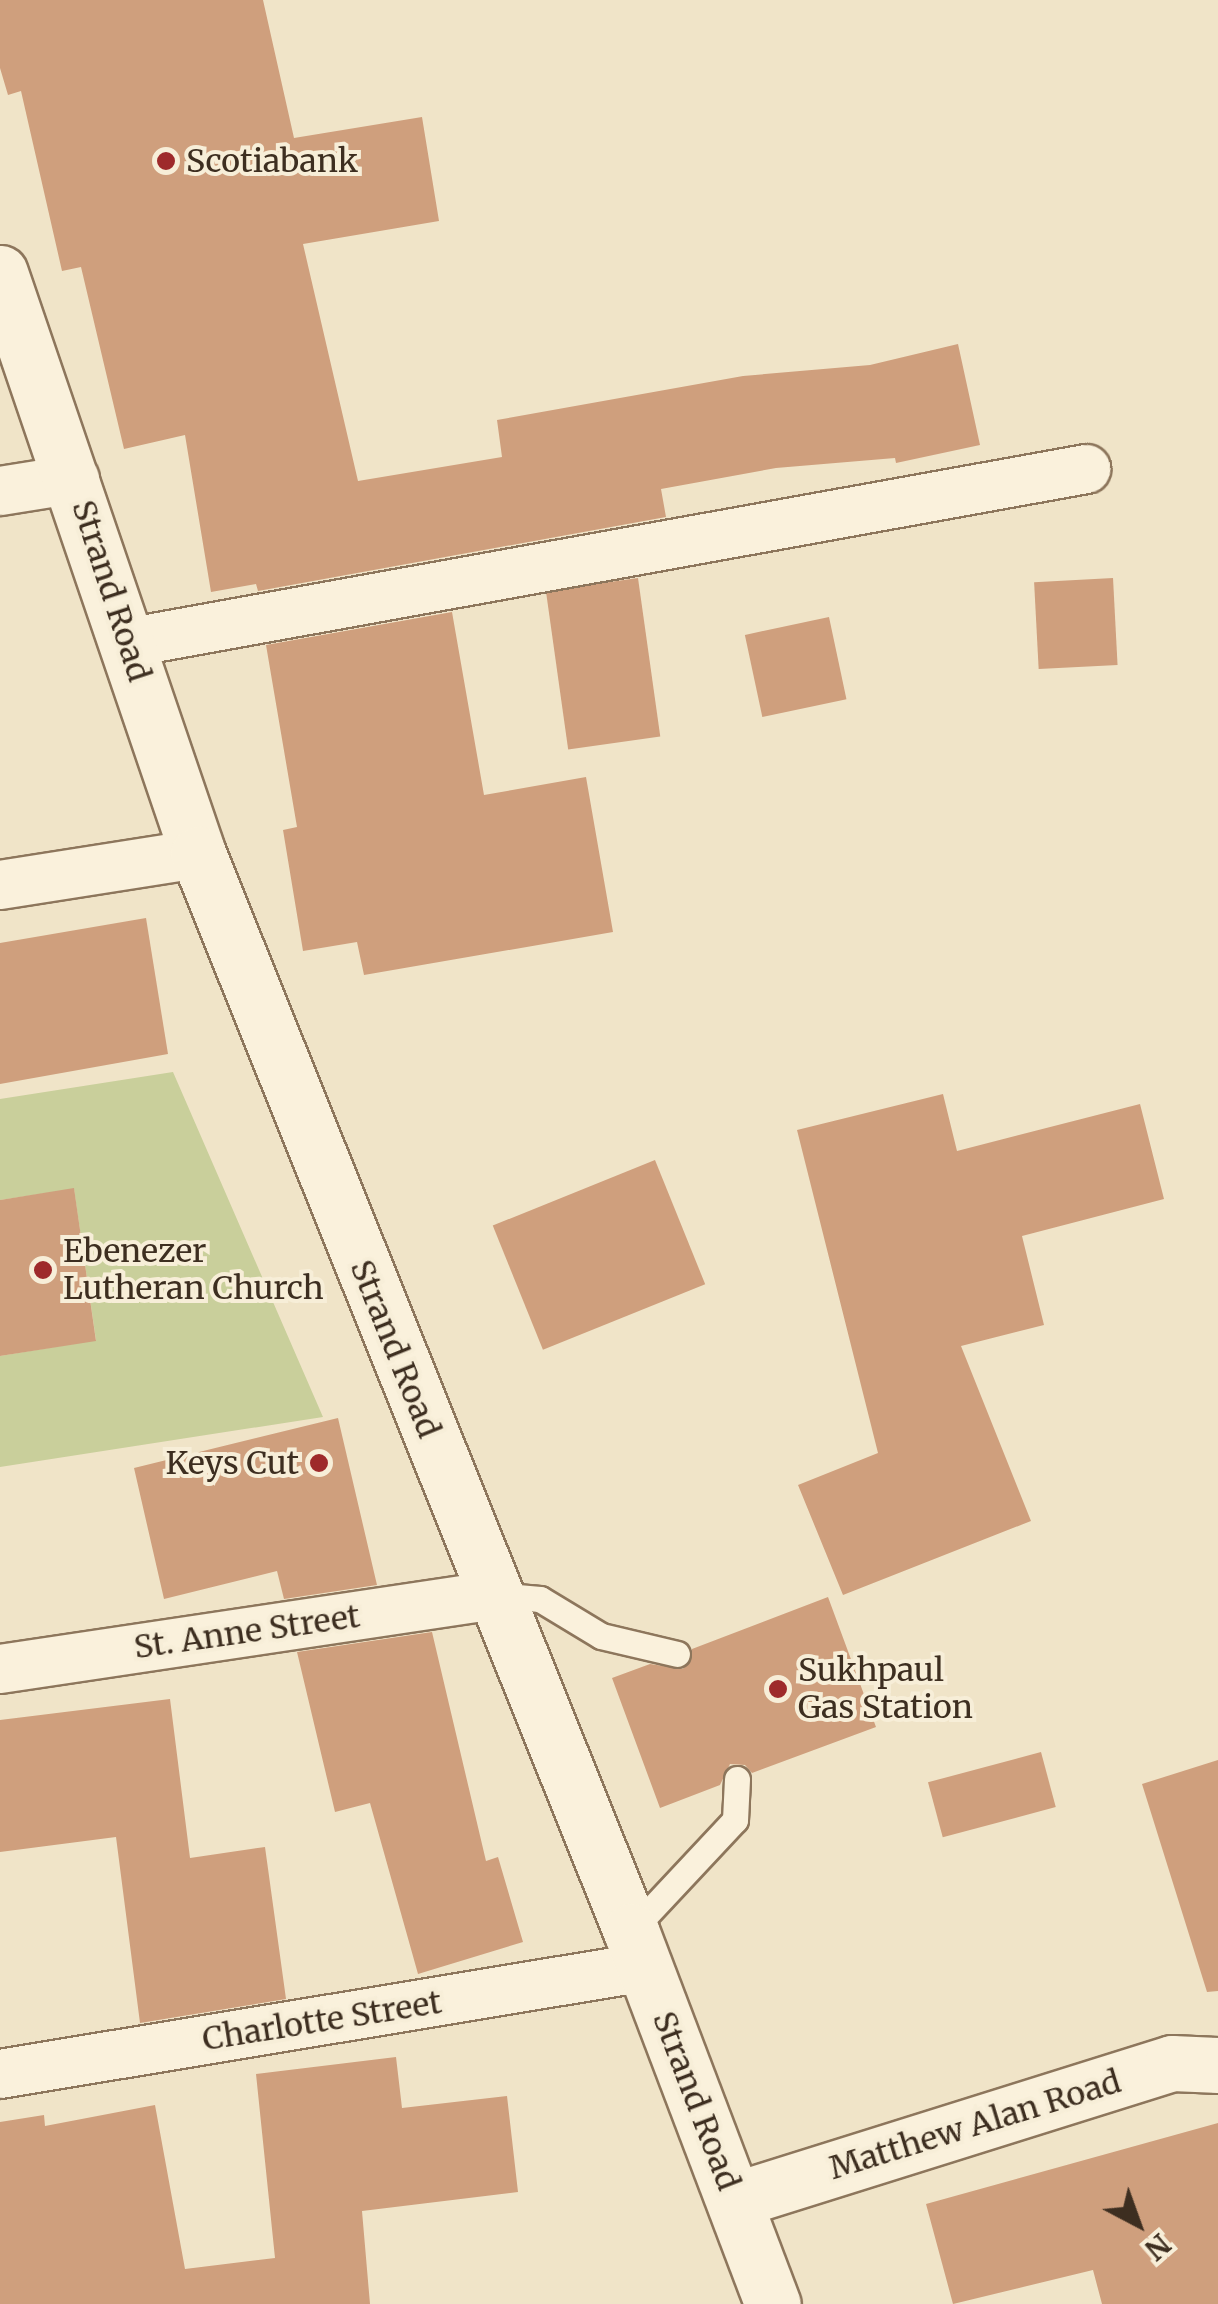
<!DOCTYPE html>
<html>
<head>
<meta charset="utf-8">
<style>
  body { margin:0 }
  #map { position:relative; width:1218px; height:2304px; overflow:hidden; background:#f0e4c8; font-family:Merriweather,serif }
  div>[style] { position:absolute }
  .green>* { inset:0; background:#c9cf9b }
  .building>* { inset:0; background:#cf9f7d; transform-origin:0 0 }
  .roads { filter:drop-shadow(2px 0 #8d765c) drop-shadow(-2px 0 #8d765c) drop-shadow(0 2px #8d765c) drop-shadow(0 -2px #8d765c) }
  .lane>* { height:25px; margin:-12.5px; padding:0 12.5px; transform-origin:12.5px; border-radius:12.5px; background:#faf1dc }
  .street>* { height:48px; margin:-24px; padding:0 24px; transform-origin:24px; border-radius:24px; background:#faf1dc }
  .secondary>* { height:55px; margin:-27.5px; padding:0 27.5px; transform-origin:27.5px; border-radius:27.5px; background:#faf1dc }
  .dots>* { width:28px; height:28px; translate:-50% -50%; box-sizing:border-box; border:5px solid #f7eed8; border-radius:50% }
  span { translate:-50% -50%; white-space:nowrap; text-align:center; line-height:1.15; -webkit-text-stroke:8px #f7eed8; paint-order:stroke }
  .poi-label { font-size:32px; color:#3d2e20 }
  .left { translate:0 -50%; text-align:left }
  .right { translate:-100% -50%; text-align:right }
  .street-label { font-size:32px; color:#3d2e20 }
  .north { position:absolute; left:1088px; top:2174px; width:100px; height:100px; -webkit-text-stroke:8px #f7eed8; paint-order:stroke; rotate:139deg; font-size:28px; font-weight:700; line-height:40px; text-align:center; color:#3d2e20 }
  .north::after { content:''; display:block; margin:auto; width:35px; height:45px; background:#3d2e20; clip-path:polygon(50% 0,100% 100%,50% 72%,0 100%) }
</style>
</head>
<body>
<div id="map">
  <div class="green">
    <i style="clip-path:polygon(173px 1072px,323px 1417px,0 1467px,0 1356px,96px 1340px,74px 1189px,0 1200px,0 1099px)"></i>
  </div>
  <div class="building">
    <i style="clip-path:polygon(0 0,263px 0,294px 138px,422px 117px,439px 221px,303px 244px,358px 481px,502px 457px,497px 420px,743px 376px,870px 365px,958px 344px,980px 445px,896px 463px,895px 458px,776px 468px,661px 489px,666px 517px,258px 591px,256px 584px,211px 592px,185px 435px,124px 449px,81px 267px,62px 271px,21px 91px,8px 95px,0 68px)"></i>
    <i style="left:638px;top:578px;width:160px;height:93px;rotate:82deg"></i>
    <i style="left:1113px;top:578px;width:87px;height:79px;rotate:87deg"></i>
    <i style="clip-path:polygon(452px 612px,484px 795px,586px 777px,613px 932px,364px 975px,357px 942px,303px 951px,283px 830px,297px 827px,266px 645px)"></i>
    <i style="left:829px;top:617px;width:84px;height:86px;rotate:78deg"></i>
    <i style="clip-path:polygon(146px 918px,168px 1054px,0 1084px,0 943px)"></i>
    <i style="clip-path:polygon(943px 1094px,957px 1151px,1140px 1104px,1164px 1199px,1022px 1236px,1044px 1325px,961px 1346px,1031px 1521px,843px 1595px,798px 1485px,878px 1453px,797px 1130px)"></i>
    <i style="left:655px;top:1160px;width:134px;height:175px;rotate:68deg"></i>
    <i style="clip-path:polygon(74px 1188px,96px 1341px,0 1356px,0 1200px)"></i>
    <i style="clip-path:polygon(338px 1418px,377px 1585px,284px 1599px,277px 1571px,164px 1599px,134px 1468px)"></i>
    <i style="clip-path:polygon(828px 1597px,876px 1727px,752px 1773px,745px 1765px,730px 1764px,720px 1785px,660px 1808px,612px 1678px,650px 1664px,683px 1669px,692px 1649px)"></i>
    <i style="clip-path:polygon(432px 1632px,486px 1861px,498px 1857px,523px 1942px,418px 1974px,370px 1803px,335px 1812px,297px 1652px)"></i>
    <i style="clip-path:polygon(170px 1699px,190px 1858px,265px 1847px,286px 1999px,140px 2023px,116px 1837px,0 1852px,0 1720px)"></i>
    <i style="left:1041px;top:1752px;width:57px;height:117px;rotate:75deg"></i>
    <i style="clip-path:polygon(1218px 1760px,1218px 1991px,1207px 1992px,1142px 1784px)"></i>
    <i style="clip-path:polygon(396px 2057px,402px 2108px,507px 2096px,518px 2192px,362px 2211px,370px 2304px,0 2304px,0 2122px,44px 2115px,45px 2126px,155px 2105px,185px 2269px,275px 2258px,256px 2074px)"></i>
    <i style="clip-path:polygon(1218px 2123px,1218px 2304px,1102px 2304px,1093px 2270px,953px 2304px,926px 2204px)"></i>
  </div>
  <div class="roads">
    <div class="lane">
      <i style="left:495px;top:1595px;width:45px;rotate:5.1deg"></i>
      <i style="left:540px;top:1599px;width:71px;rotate:31.2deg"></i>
      <i style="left:601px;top:1636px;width:78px;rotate:13.3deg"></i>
      <i style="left:631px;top:1931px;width:152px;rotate:-46.9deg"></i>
      <i style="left:735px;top:1820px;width:41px;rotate:-87.2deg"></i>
    </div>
    <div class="street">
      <i style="left:0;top:491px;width:76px;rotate:-9.1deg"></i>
      <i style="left:126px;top:643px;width:976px;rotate:-10.27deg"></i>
      <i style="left:0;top:885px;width:200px;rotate:-8.9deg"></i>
      <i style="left:0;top:1669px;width:499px;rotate:-8.5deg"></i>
      <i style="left:0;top:2074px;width:654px;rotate:-9.42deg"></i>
    </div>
    <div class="secondary">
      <i style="left:0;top:273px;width:614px;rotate:71.18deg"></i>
      <i style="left:198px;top:854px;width:1161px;rotate:68.1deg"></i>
      <i style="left:631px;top:1931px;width:399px;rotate:69.2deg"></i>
      <i style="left:735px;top:2200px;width:458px;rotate:-17.4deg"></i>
      <i style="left:1172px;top:2063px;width:46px;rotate:2.5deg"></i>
    </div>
  </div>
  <div class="dots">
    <i style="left:166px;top:161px;background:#9e2a2b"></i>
    <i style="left:43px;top:1270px;background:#9e2a2b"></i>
    <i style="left:319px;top:1463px;background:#9e2a2b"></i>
    <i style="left:778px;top:1689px;background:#9e2a2b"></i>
  </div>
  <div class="poi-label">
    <span class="left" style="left:186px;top:161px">Scotiabank</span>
    <span class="left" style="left:63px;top:1270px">Ebenezer<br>Lutheran Church</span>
    <span class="right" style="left:299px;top:1463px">Keys Cut</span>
    <span class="left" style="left:798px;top:1689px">Sukhpaul<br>Gas Station</span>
  </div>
  <div class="street-label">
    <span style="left:111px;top:591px;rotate:72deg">Strand Road</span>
    <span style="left:395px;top:1349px;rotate:68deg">Strand Road</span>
    <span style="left:247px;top:1632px;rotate:-8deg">St. Anne Street</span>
    <span style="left:322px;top:2021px;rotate:-9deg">Charlotte Street</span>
    <span style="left:696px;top:2101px;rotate:69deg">Strand Road</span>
    <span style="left:975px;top:2125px;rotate:-17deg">Matthew Alan Road</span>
  </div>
  <div class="north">N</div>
</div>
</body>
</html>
